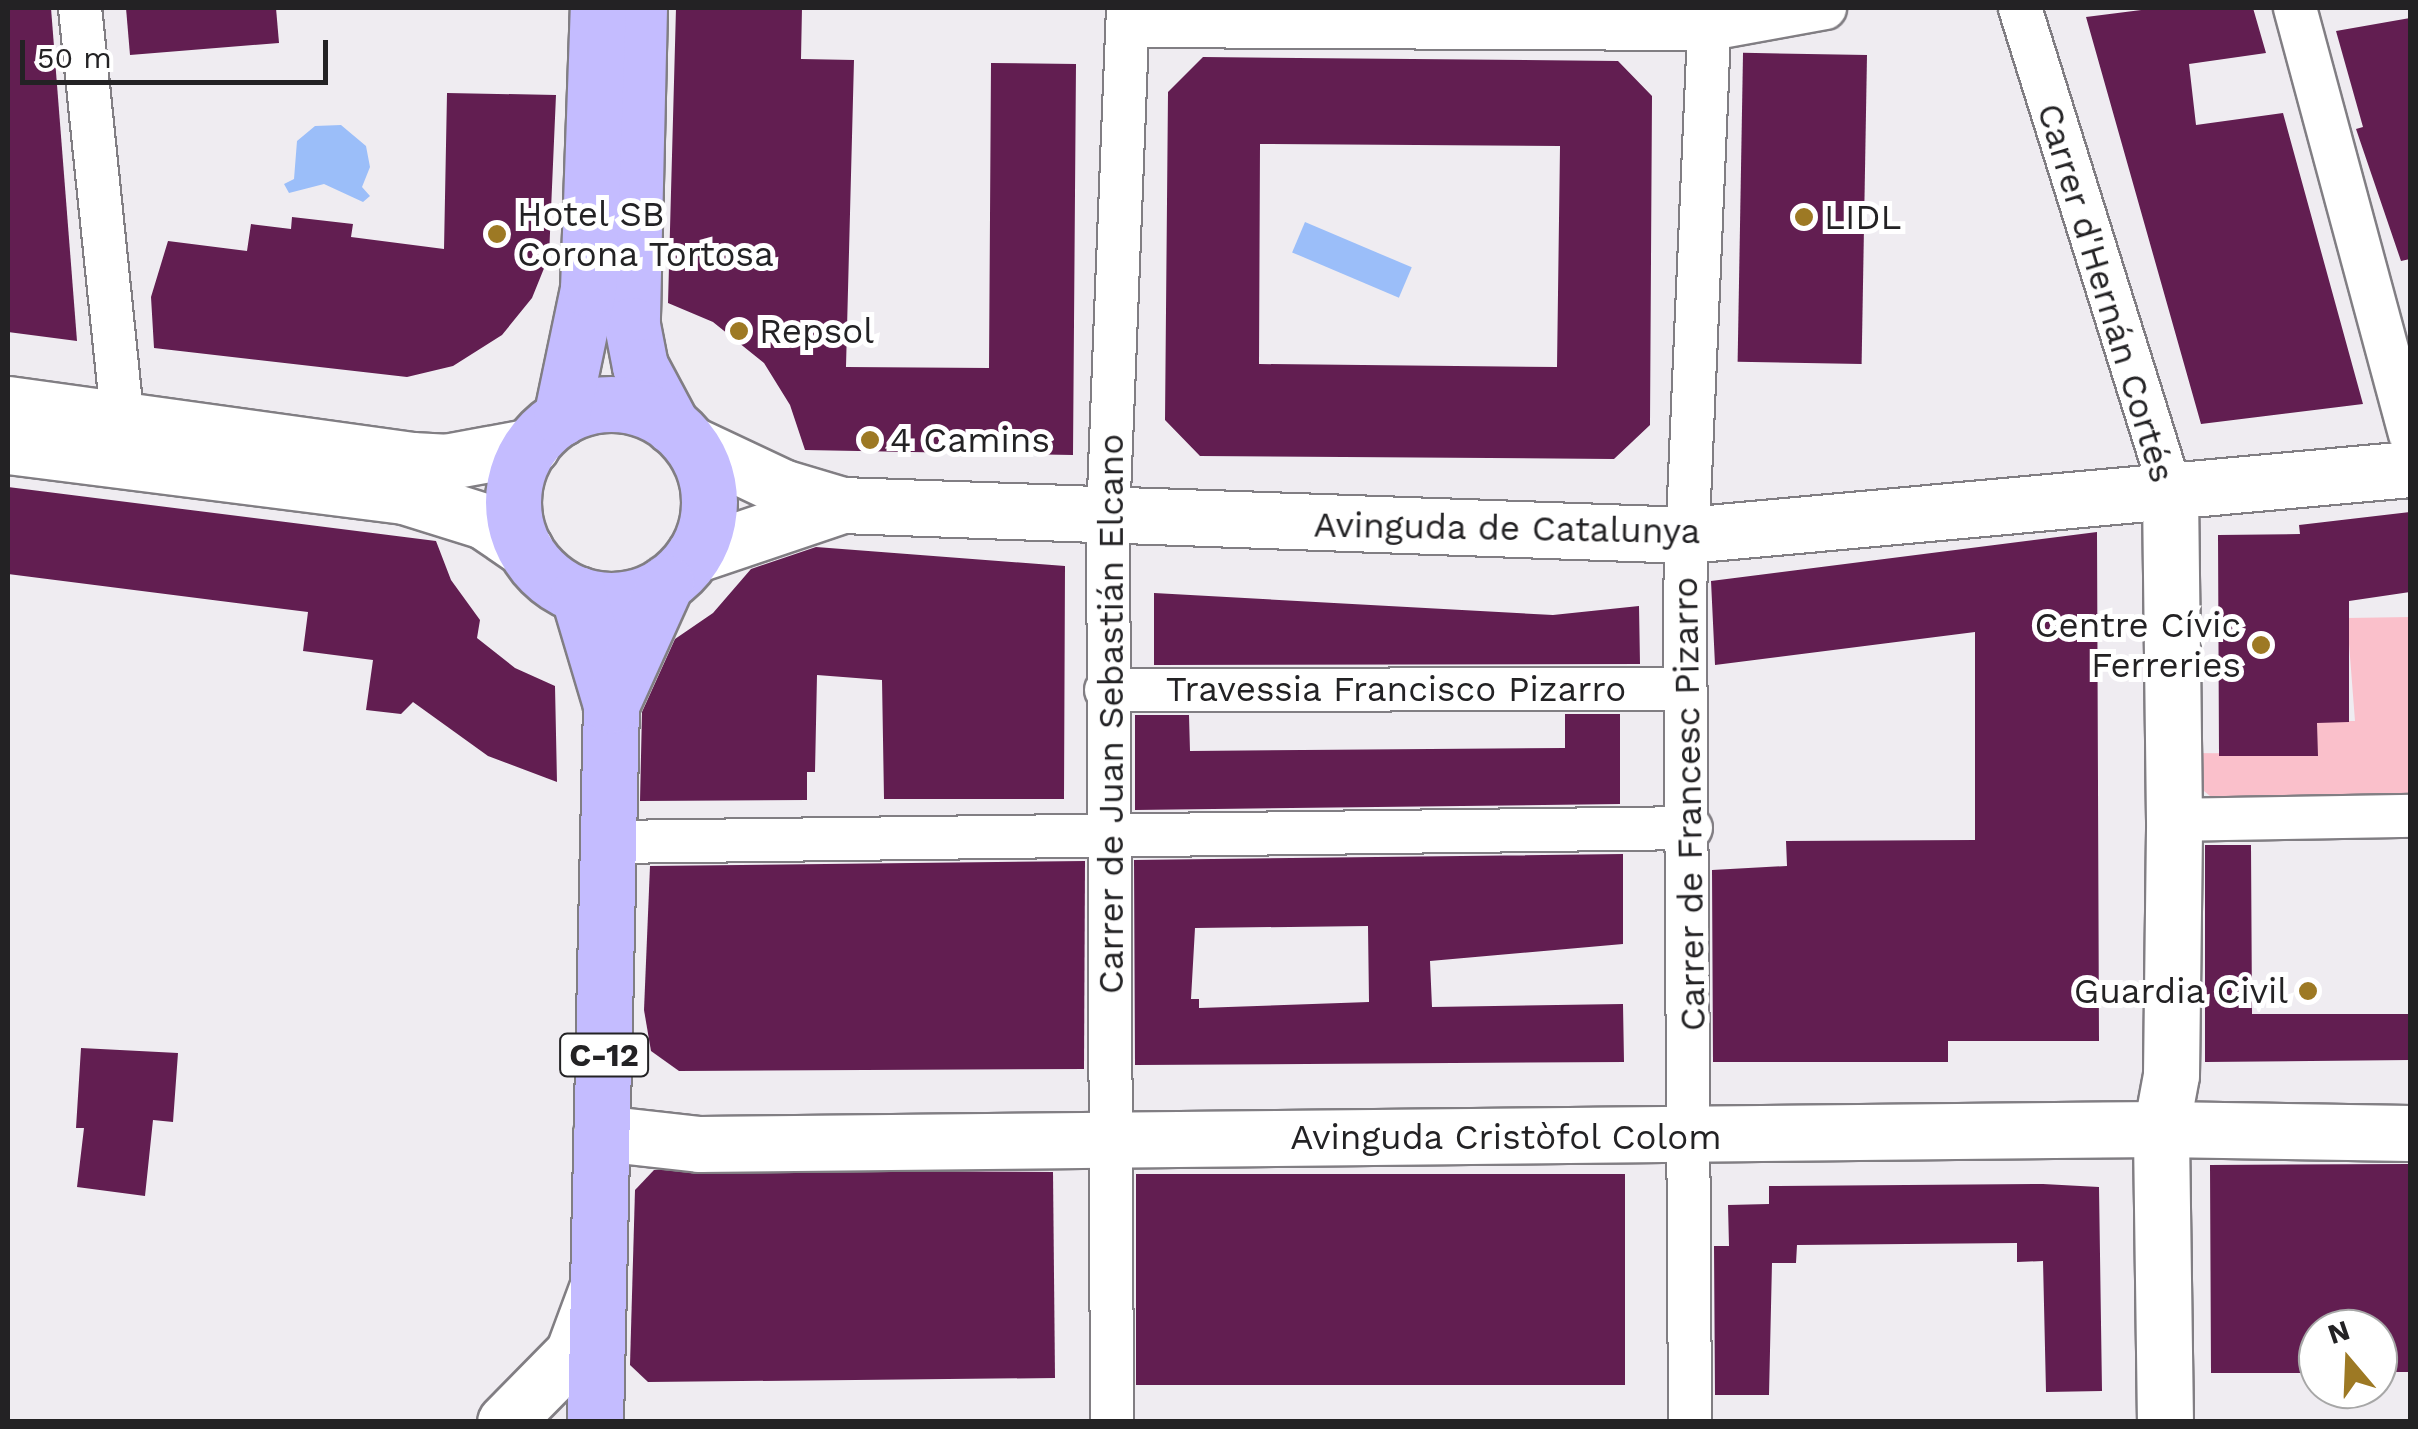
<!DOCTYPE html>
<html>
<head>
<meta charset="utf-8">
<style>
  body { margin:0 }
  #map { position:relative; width:2418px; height:1429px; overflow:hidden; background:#efecf1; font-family:"Work Sans",sans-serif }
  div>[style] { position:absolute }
  .green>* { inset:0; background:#fac0cb }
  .water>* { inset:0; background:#9bbef9; transform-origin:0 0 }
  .building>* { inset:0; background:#621e51; transform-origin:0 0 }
  .roads { filter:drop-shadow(2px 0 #817e83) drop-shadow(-2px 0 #817e83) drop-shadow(0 2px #817e83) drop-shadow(0 -2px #817e83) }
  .minor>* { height:42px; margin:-21px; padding:0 21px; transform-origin:21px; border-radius:21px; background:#fff }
  .tertiary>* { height:55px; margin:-27.5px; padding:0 27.5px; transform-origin:27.5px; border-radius:27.5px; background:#fff }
  .primary>* { height:55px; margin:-27.5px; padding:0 27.5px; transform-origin:27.5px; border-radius:27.5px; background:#c4bcff }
  .primary>.ring { margin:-27.5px; padding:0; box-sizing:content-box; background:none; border:55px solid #c4bcff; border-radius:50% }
  .dots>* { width:28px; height:28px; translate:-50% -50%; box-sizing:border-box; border:5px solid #fff; border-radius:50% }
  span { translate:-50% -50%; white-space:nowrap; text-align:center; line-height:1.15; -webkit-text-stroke:10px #fff; paint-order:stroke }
  .shield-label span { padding:2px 8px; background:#fff; border:2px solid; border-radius:8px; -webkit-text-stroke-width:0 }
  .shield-label { font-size:32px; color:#232224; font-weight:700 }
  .poi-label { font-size:35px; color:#232224 }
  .left { translate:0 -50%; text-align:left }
  .right { translate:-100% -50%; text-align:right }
  .street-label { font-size:35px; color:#232224 }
  .frame { position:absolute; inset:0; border:10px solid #232224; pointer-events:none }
  .north { position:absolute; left:2298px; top:1309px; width:100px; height:100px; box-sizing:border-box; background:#fff; border:2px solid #a7a7a7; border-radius:50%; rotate:341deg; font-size:28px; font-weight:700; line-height:40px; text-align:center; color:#232224 }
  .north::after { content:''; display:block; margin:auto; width:35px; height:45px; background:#9d7924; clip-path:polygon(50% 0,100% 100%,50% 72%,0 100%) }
  .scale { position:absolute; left:20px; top:40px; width:308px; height:45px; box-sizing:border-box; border:5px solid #232224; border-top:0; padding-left:12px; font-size:30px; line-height:35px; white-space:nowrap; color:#232224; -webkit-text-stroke:8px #fff; paint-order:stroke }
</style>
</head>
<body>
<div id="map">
  <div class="green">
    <i style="clip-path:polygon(2410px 617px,2410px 803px,2216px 801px,2198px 786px,2189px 753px,2303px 754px,2304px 721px,2355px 721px,2347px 618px)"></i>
  </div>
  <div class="water">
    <i style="clip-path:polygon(341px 125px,366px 146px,370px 167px,362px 187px,370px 196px,363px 202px,324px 184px,289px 193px,284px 184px,294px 179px,297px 141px,315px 126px)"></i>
    <i style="left:1305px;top:222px;width:116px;height:33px;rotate:23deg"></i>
  </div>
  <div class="building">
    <i style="clip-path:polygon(8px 8px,51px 8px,77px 341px,8px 332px)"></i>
    <i style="clip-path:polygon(126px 8px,276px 8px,279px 43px,130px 55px)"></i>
    <i style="clip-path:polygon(676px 8px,802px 8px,801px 59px,854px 60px,846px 367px,989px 368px,991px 63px,1076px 64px,1073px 455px,805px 450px,790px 405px,764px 363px,713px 322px,668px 303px)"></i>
    <i style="clip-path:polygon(2157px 8px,2253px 8px,2266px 53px,2189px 64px,2196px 125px,2283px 113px,2363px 404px,2201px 424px,2086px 17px)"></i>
    <i style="clip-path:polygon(2410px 18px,2410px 259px,2401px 261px,2356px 129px,2363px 127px,2336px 31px)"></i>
    <i style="left:1867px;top:55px;width:309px;height:124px;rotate:91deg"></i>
    <i style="clip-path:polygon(evenodd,1203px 57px,1618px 61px,1652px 96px,1650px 425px,1614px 459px,1200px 456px,1165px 420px,1168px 92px,1203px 57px,1260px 144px,1560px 146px,1557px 367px,1259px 364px,1260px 144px)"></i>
    <i style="clip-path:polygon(447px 93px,556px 95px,549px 256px,532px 298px,502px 335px,453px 366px,407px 377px,154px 348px,151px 297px,168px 241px,247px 251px,251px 224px,291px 229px,292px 217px,353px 224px,351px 237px,444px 249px)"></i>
    <i style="clip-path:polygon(8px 487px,436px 541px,451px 580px,480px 620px,477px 638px,515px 668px,555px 686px,557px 782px,488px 756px,413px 702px,401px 714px,366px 710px,373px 660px,303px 651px,308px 612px,8px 574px)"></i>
    <i style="clip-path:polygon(2410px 512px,2410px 592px,2349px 601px,2349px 722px,2317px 723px,2318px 756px,2219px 756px,2218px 535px,2300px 534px,2299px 525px)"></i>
    <i style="clip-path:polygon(2097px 532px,2099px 1041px,1948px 1041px,1948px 1062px,1713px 1062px,1712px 870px,1787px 866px,1786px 841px,1975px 840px,1975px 632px,1715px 665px,1711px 581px)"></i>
    <i style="clip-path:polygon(816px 547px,1065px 566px,1064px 799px,884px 799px,882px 680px,817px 675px,815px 772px,807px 772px,807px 800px,640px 801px,642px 712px,675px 639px,713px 613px,751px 569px)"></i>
    <i style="clip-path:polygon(1154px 593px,1553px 615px,1639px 606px,1640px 664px,1154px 665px)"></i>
    <i style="clip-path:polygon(1565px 714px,1620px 714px,1620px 804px,1135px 810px,1135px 715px,1189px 715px,1190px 751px,1565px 748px)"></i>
    <i style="clip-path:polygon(2205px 845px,2251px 845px,2252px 1014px,2410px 1014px,2410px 1060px,2205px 1062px)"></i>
    <i style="clip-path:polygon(evenodd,1623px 854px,1623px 944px,1430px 961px,1432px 1007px,1623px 1004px,1624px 1062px,1135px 1065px,1134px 860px,1623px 854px,1368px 926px,1369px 1002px,1199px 1008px,1199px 999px,1191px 999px,1195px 928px,1368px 926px)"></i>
    <i style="clip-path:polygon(1085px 861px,1084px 1069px,679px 1071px,651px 1051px,644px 1010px,650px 866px)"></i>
    <i style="clip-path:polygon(81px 1048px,178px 1053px,173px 1122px,153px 1120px,145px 1196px,77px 1187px,84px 1128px,76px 1128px)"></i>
    <i style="clip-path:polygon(2410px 1164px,2410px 1372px,2378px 1372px,2378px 1329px,2318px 1329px,2318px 1373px,2211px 1373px,2210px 1165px)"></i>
    <i style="clip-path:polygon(654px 1170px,1053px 1172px,1055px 1378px,648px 1382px,630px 1365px,635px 1190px)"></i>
    <i style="left:1625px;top:1174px;width:211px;height:489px;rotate:90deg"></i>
    <i style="clip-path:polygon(2043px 1184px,2099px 1187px,2102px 1391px,2046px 1392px,2043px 1261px,2017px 1262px,2017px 1243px,1797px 1245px,1796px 1263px,1772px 1263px,1769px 1395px,1715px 1395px,1714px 1246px,1729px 1246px,1728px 1205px,1769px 1204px,1769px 1186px)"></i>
  </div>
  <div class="roads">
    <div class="minor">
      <i style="left:80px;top:8px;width:410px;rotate:84.1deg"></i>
      <i style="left:2020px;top:8px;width:503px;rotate:72.65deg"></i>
      <i style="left:2295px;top:8px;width:441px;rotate:74.9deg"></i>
      <i style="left:1128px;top:26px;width:582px;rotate:0.3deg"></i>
      <i style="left:1710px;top:29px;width:117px;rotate:-10.3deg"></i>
      <i style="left:1106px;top:690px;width:579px;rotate:-0.1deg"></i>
      <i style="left:2174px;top:820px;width:236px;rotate:-1deg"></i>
      <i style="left:610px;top:842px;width:1081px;rotate:-0.74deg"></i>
      <i style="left:1112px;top:1422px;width:903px;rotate:-90.25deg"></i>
      <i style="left:1108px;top:519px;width:511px;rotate:-87.76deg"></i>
      <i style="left:1690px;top:1422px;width:829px;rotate:-90.35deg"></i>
      <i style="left:1685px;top:593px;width:586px;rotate:-87.55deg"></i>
    </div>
    <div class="tertiary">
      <i style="left:8px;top:404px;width:408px;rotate:7.9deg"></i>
      <i style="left:412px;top:460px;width:33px;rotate:3deg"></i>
      <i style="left:445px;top:462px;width:88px;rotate:-10.4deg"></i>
      <i style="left:691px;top:444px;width:101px;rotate:25.3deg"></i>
      <i style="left:782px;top:487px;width:63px;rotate:16.7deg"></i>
      <i style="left:842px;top:505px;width:846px;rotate:2.03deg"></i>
      <i style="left:1687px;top:535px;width:726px;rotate:-5.22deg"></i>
      <i style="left:8px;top:446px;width:399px;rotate:7.2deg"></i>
      <i style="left:404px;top:496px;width:84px;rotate:17.4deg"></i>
      <i style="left:484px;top:521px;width:50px;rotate:34.3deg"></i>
      <i style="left:694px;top:555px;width:156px;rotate:-18.7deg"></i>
      <i style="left:601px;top:1133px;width:99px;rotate:6.4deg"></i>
      <i style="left:699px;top:1144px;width:1462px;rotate:-0.59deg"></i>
      <i style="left:2161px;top:1129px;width:249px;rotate:0.9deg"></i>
      <i style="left:505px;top:1422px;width:97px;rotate:-45.4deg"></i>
      <i style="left:573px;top:1353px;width:66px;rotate:-69.6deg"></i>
      <i style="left:2165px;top:1422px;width:293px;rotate:-90.8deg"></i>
      <i style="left:2161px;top:1129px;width:55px;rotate:-79.5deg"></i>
      <i style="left:2171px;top:1075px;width:255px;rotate:-89.3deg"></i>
      <i style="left:2174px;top:820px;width:332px;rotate:-90.7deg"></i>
    </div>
    <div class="primary">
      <i style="left:639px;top:8px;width:317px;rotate:91.3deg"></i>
      <i style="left:632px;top:325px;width:42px;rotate:79deg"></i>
      <i style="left:640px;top:366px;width:68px;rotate:61.9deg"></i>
      <i class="ring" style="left:513px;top:404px;width:141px;height:141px"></i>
      <i style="left:561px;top:418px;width:132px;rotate:-78.2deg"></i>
      <i style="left:588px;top:289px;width:281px;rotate:-88deg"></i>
      <i style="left:578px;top:594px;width:116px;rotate:73.4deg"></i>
      <i style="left:611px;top:705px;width:717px;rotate:91.28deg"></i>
      <i style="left:611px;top:705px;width:134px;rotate:-65.7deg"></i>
    </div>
  </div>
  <div class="dots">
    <i style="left:1804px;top:217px;background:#9d7924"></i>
    <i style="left:497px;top:234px;background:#9d7924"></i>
    <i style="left:739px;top:331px;background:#9d7924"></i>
    <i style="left:870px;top:440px;background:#9d7924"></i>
    <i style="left:2261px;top:645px;background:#9d7924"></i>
    <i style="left:2308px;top:991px;background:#9d7924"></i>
  </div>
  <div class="shield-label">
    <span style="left:604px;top:1055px">C-12</span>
  </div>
  <div class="poi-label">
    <span class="left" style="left:517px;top:234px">Hotel SB<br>Corona Tortosa</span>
    <span class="left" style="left:1824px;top:217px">LIDL</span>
    <span class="left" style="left:759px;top:331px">Repsol</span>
    <span class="left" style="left:890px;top:440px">4 Camins</span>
    <span class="right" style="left:2241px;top:645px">Centre Cívic<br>Ferreries</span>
    <span class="right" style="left:2288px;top:991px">Guardia Civil</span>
  </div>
  <div class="street-label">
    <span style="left:2106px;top:293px;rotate:73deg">Carrer d'Hernán Cortés</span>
    <span style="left:1507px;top:528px;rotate:1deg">Avinguda de Catalunya</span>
    <span style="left:1396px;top:689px">Travessia Francisco Pizarro</span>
    <span style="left:1111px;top:714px;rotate:-90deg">Carrer de Juan Sebastián Elcano</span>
    <span style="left:1689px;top:804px;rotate:-91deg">Carrer de Francesc Pizarro</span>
    <span style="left:1506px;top:1137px">Avinguda Cristòfol Colom</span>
  </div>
  <div class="frame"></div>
  <div class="north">N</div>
  <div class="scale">50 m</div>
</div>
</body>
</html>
